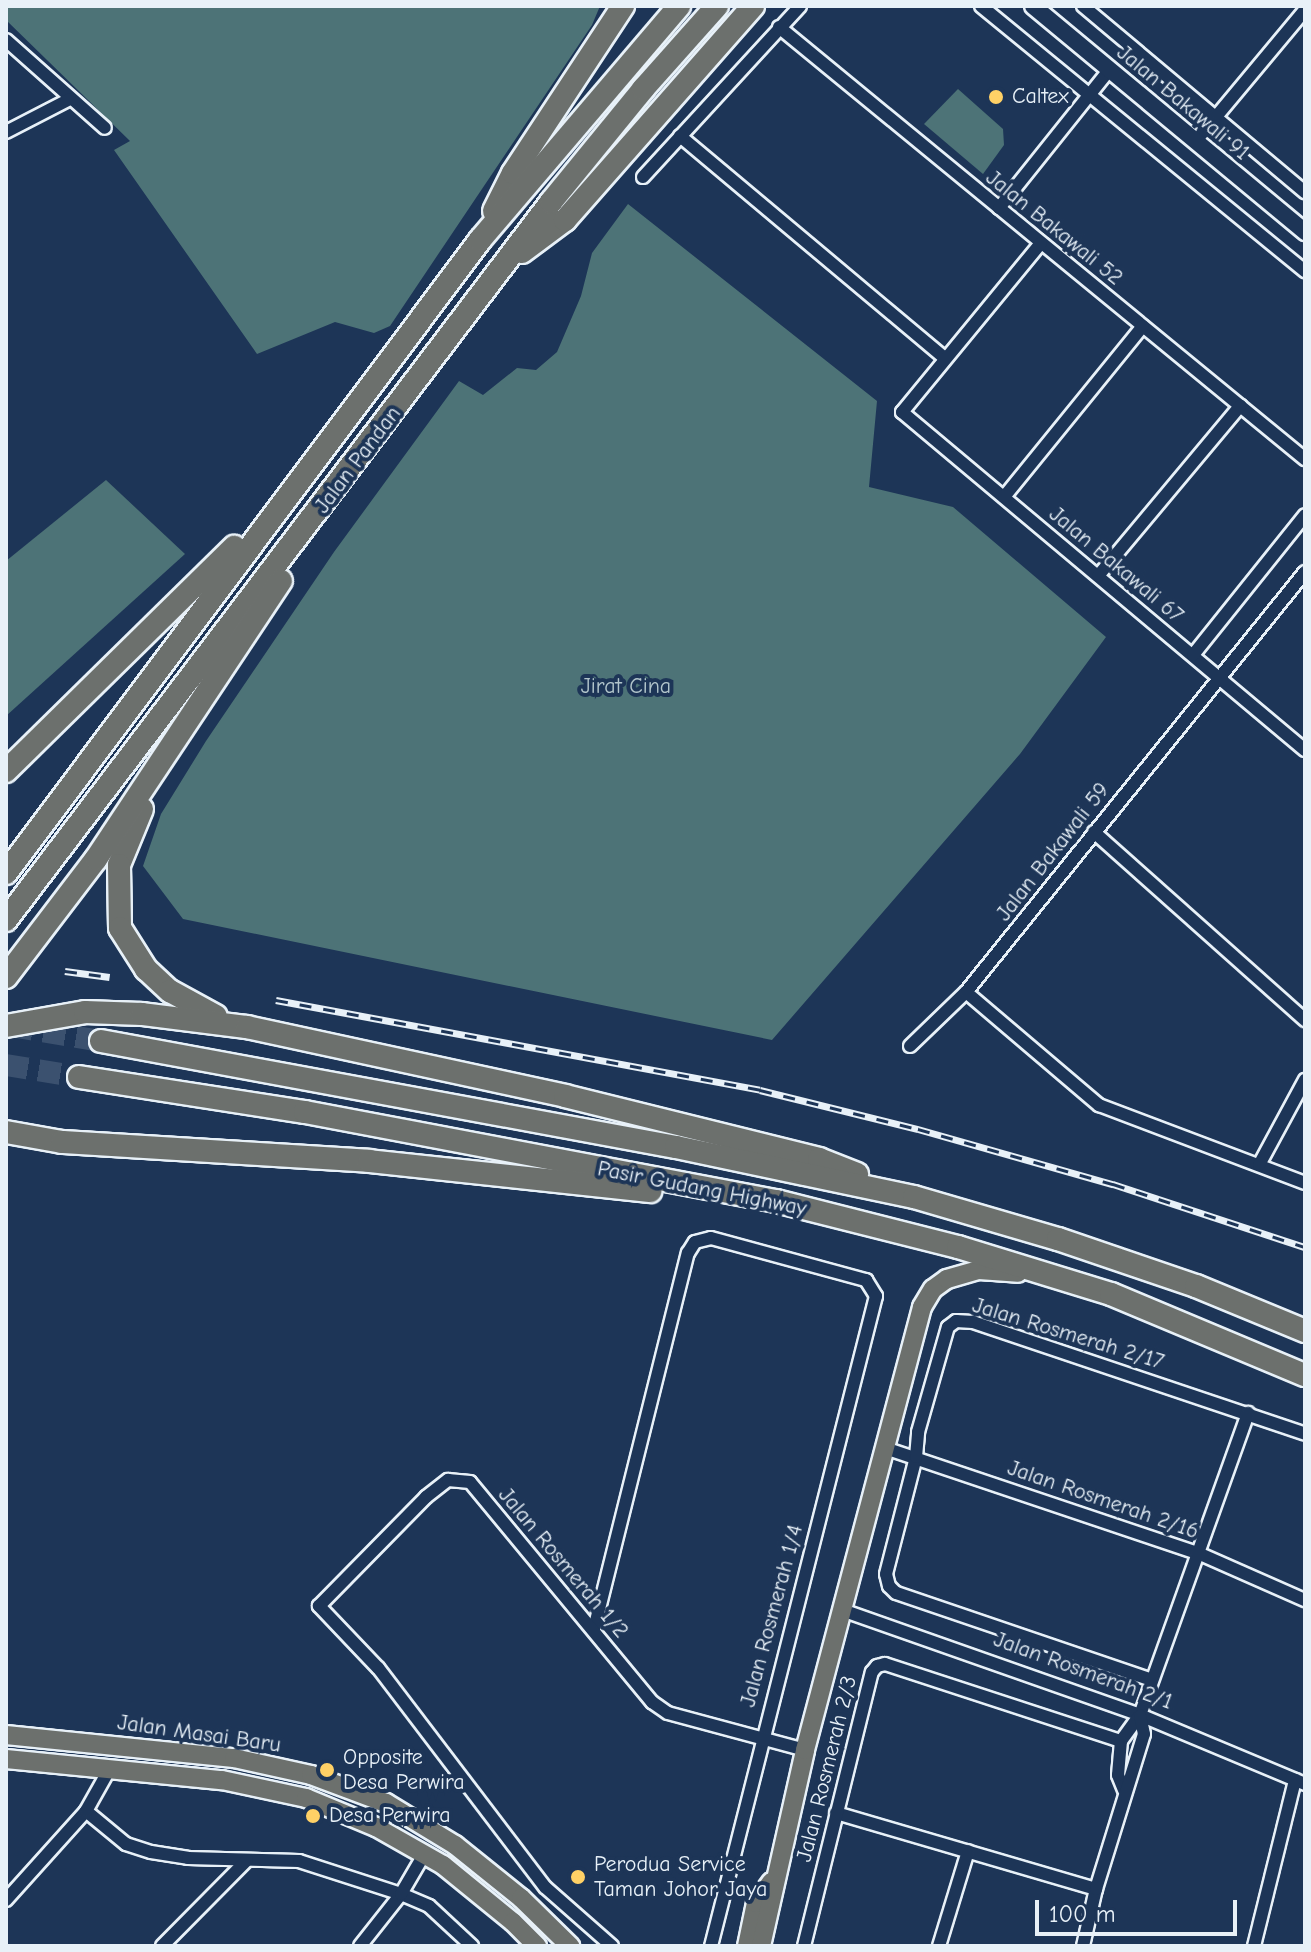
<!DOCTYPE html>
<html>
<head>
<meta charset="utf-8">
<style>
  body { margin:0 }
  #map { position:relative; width:1311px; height:1952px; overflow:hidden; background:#1d3557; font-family:"Comic Neue",sans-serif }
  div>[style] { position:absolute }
  .green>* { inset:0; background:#4d7377 }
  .highway-tunnel>* { height:22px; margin-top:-11px; transform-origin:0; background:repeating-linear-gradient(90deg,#3b516f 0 22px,transparent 0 33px) }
  .roads { filter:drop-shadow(2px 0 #e8f1f8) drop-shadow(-2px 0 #e8f1f8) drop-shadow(0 2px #e8f1f8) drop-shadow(0 -2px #e8f1f8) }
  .street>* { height:12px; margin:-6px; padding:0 6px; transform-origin:6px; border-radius:6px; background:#1d3557 }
  .secondary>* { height:16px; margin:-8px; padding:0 8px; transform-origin:8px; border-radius:8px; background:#1d3557 }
  .primary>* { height:18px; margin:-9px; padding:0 9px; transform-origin:9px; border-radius:9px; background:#6c706d }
  .highway>* { height:22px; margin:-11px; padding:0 11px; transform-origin:11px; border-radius:11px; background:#6c706d }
  .rail>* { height:7px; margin-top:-3.5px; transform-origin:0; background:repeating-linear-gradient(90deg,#1d3557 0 12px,#e8f1f8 0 24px); box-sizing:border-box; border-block:2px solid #e8f1f8 }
  .dots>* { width:22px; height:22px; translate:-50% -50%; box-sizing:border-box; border:4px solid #1d3557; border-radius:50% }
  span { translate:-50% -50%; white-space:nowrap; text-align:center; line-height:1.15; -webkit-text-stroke:8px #1d3557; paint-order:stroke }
  .poi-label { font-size:22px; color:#e8f1f8 }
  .left { translate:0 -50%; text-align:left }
  .street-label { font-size:22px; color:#e8f1f8 }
  .park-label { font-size:22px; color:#b2c5cb }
  .frame { position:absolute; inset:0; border:8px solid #e8f1f8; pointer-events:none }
  .scale { position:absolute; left:1035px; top:1900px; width:202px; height:36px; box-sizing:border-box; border:4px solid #e8f1f8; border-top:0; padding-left:10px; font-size:24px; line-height:28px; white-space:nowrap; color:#e8f1f8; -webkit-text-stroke:6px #1d3557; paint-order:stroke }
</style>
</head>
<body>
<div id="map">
  <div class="green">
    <i style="clip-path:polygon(6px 6px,600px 6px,592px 25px,390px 326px,374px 333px,335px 322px,257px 354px,114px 150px,130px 141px,6px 20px)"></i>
    <i style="clip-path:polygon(958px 89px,1003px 129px,1004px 145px,983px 174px,924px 124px)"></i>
    <i style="clip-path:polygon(628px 204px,877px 401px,869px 487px,953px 507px,1106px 637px,1020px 754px,772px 1040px,183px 919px,143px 866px,161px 814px,206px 741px,334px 552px,459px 381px,483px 395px,517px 368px,536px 370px,557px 352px,581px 296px,592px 253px)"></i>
    <i style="clip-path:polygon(106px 480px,185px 554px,6px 716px,6px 561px)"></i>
  </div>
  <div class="highway-tunnel">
    <i style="left:11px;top:1026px;width:91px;rotate:9.5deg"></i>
    <i style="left:6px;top:1065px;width:74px;rotate:9.3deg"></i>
  </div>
  <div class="roads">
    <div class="street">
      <i style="left:981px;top:6px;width:419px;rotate:39.3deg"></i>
      <i style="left:1083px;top:6px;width:290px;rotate:40deg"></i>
      <i style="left:779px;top:27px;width:681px;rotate:39.4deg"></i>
      <i style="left:6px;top:40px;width:132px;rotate:41.6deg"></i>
      <i style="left:6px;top:132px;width:72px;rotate:-27.3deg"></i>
      <i style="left:680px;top:136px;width:346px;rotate:40deg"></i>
      <i style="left:1195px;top:142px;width:172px;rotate:-50.2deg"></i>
      <i style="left:643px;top:177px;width:232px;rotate:-47.4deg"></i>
      <i style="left:999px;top:208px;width:178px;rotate:-51.4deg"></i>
      <i style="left:1041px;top:243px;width:219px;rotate:129.4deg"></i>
      <i style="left:902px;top:412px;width:526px;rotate:39.99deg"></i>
      <i style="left:1004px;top:497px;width:220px;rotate:-50.9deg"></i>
      <i style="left:1098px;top:576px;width:222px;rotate:-50.1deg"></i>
      <i style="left:1193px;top:655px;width:179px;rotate:-51.3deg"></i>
      <i style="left:1094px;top:832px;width:283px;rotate:41.7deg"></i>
      <i style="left:966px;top:992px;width:175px;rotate:40.4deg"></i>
      <i style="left:1099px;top:1105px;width:220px;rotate:20.7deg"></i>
      <i style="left:910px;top:1046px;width:78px;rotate:-44deg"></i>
      <i style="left:966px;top:992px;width:540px;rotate:-51.09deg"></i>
      <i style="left:1259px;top:1165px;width:97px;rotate:-61.6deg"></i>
      <i style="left:885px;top:1448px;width:332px;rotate:18.6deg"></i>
      <i style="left:1200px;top:1554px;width:115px;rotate:23.7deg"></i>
      <i style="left:842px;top:1610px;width:316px;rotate:19.4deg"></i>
      <i style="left:1140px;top:1715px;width:179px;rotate:22.7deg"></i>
      <i style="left:594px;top:1629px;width:388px;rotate:-76deg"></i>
      <i style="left:688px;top:1253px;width:13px;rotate:-58deg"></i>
      <i style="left:695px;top:1242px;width:16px;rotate:-14deg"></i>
      <i style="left:711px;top:1238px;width:161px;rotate:15.2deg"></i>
      <i style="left:866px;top:1280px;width:19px;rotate:58deg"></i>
      <i style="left:876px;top:1296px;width:671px;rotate:104.24deg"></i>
      <i style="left:1152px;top:1680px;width:270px;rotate:-161.2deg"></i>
      <i style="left:896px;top:1593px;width:10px;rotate:-135deg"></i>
      <i style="left:889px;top:1586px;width:12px;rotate:-104deg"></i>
      <i style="left:886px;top:1574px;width:121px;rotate:-75.6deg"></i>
      <i style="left:916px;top:1457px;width:25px;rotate:-85deg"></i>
      <i style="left:918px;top:1432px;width:109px;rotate:-74.1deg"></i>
      <i style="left:948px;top:1327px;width:10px;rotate:-37deg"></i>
      <i style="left:956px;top:1321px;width:17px;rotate:3deg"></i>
      <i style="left:973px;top:1322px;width:350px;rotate:18.6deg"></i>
      <i style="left:1124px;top:1790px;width:16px;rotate:-112deg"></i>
      <i style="left:1118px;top:1775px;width:34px;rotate:-85deg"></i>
      <i style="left:1121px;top:1741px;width:32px;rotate:-54deg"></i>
      <i style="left:1140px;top:1715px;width:321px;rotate:-70.3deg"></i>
      <i style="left:86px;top:1811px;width:52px;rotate:39.5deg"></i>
      <i style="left:126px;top:1844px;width:26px;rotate:18deg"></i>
      <i style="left:151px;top:1852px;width:37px;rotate:9deg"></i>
      <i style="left:188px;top:1858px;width:111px;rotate:1.5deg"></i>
      <i style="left:299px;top:1861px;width:107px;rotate:17.9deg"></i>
      <i style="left:401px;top:1894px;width:30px;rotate:23deg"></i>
      <i style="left:429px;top:1906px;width:59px;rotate:42.9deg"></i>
      <i style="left:836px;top:1813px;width:271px;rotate:16.3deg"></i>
      <i style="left:6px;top:1900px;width:120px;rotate:-48deg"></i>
      <i style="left:86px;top:1811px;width:47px;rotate:-60.7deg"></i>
      <i style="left:162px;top:1946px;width:121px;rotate:-45.3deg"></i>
      <i style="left:360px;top:1946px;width:66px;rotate:-51.7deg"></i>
      <i style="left:401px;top:1894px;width:48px;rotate:-59.7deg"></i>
      <i style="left:612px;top:1946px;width:89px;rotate:-138.6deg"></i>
      <i style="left:545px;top:1887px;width:275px;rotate:-127.3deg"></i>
      <i style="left:378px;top:1668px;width:86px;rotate:-133.6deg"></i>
      <i style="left:319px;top:1606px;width:153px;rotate:-45.5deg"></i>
      <i style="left:426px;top:1497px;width:28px;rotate:-38deg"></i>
      <i style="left:448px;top:1480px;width:22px;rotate:5deg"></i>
      <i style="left:470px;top:1482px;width:286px;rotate:50.4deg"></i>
      <i style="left:652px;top:1702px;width:19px;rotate:35deg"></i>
      <i style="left:668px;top:1713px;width:142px;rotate:15.1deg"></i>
      <i style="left:804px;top:1946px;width:282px;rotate:-76.1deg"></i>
      <i style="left:872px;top:1672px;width:8px;rotate:-50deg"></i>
      <i style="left:877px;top:1666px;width:8px;rotate:-14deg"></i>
      <i style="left:885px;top:1664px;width:248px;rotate:18.1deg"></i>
      <i style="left:939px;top:1946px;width:99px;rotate:-73deg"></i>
      <i style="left:1083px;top:1946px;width:58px;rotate:-77.2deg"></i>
      <i style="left:1096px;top:1889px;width:162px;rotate:-72.8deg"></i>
      <i style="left:1144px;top:1734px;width:19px;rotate:-102deg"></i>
      <i style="left:1254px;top:1946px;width:171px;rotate:-76.1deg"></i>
    </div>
    <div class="secondary">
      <i style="left:1033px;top:6px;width:354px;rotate:39.7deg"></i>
    </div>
    <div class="primary">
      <i style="left:6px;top:1735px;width:229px;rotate:5.8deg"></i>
      <i style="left:234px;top:1758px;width:79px;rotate:12.4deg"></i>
      <i style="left:311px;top:1775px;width:80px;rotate:20.5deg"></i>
      <i style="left:386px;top:1803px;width:81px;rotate:31.3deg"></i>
      <i style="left:455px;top:1845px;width:85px;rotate:38.8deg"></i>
      <i style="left:521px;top:1898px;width:69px;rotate:44.4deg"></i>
      <i style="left:6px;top:1759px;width:217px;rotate:5.6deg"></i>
      <i style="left:222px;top:1780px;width:86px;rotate:12.1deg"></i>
      <i style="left:306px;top:1798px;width:76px;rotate:22.5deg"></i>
      <i style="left:376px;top:1827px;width:77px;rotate:29.6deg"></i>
      <i style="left:443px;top:1865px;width:90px;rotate:39.2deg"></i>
      <i style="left:513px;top:1922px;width:34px;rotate:45deg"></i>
      <i style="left:747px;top:1946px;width:44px;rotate:-78.2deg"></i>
      <i style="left:756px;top:1903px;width:26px;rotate:-54deg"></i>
      <i style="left:761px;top:1946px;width:201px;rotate:-77.3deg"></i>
      <i style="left:805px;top:1750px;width:458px;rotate:-75.2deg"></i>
      <i style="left:922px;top:1307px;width:21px;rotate:-59deg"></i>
      <i style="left:933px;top:1289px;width:17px;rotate:-36deg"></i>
      <i style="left:947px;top:1279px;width:33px;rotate:-16deg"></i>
      <i style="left:979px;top:1270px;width:39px;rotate:4deg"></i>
    </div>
    <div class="highway">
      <i style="left:494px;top:211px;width:42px;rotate:-63.4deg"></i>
      <i style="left:513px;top:173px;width:200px;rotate:-56.6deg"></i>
      <i style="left:522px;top:252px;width:54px;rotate:-36.7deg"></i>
      <i style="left:565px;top:220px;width:285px;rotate:-48.7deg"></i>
      <i style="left:6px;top:771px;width:320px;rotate:-44.5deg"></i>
      <i style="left:142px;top:809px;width:61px;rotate:112.3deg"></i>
      <i style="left:119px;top:865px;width:63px;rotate:89.1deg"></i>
      <i style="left:120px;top:928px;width:49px;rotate:57.6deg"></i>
      <i style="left:146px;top:969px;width:33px;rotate:43deg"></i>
      <i style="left:170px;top:991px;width:52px;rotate:28.5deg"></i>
      <i style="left:6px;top:873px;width:791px;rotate:-53.17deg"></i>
      <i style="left:480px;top:240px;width:307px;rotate:-49.6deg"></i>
      <i style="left:6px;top:920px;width:901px;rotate:-52.8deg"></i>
      <i style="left:551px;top:202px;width:146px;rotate:-50.8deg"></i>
      <i style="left:643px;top:89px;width:111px;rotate:-48.3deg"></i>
      <i style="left:6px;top:977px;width:148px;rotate:-52.7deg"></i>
      <i style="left:96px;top:859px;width:334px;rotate:-56.4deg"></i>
      <i style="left:6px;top:1026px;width:80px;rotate:-10deg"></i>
      <i style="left:85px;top:1012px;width:57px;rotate:2deg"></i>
      <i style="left:142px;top:1014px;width:106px;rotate:7.1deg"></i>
      <i style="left:247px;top:1027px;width:325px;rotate:12.2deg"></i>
      <i style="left:565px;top:1096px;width:262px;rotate:13.9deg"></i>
      <i style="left:819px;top:1159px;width:41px;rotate:21.5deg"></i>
      <i style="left:101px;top:1041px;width:585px;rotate:10.45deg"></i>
      <i style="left:676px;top:1147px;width:243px;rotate:11.9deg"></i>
      <i style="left:914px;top:1197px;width:150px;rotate:16.3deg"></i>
      <i style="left:1058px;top:1239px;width:146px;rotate:18.8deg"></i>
      <i style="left:1196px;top:1286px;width:118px;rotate:22.4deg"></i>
      <i style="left:79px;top:1077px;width:229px;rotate:8.8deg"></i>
      <i style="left:305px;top:1112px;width:479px;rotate:10.7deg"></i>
      <i style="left:776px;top:1201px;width:188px;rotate:14.2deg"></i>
      <i style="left:958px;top:1247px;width:160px;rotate:17.1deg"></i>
      <i style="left:1111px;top:1294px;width:210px;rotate:22.7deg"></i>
      <i style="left:6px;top:1132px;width:57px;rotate:10.1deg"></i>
      <i style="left:62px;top:1142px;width:308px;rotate:3.5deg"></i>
      <i style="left:369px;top:1161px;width:283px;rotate:6.1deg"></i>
    </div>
  </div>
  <div class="rail">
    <i style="left:65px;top:971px;width:45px;rotate:7.6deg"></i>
    <i style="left:276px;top:1000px;width:492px;rotate:10.5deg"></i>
    <i style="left:760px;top:1090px;width:163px;rotate:13.9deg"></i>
    <i style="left:918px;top:1129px;width:203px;rotate:15.8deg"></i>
    <i style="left:1113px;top:1184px;width:202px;rotate:18.2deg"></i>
  </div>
  <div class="dots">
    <i style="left:996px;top:97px;background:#ffd166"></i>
    <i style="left:327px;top:1770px;background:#ffd166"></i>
    <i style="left:313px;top:1816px;background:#ffd166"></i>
    <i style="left:578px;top:1877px;background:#ffd166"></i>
  </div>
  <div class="poi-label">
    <span class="left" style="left:1012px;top:97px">Caltex</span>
    <span class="left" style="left:343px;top:1770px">Opposite<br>Desa Perwira</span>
    <span class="left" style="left:329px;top:1816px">Desa Perwira</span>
    <span class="left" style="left:594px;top:1877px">Perodua Service<br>Taman Johor Jaya</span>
  </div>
  <div class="street-label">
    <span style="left:1183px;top:103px;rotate:40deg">Jalan Bakawali 91</span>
    <span style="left:1054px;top:228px;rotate:39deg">Jalan Bakawali 52</span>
    <span style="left:358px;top:460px;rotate:-53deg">Jalan Pandan</span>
    <span style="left:1116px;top:565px;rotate:40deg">Jalan Bakawali 67</span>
    <span style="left:1053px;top:852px;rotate:-52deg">Jalan Bakawali 59</span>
    <span style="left:702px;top:1189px;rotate:11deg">Pasir Gudang Highway</span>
    <span style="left:1068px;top:1334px;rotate:17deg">Jalan Rosmerah 2/17</span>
    <span style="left:1103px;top:1500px;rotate:19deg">Jalan Rosmerah 2/16</span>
    <span style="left:563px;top:1563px;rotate:50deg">Jalan Rosmerah 1/2</span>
    <span style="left:772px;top:1616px;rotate:-75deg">Jalan Rosmerah 1/4</span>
    <span style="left:1083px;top:1671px;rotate:20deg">Jalan Rosmerah 2/1</span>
    <span style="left:199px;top:1734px;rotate:8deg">Jalan Masai Baru</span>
    <span style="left:827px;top:1769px;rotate:-76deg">Jalan Rosmerah 2/3</span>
  </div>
  <div class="park-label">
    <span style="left:626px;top:687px">Jirat Cina</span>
  </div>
  <div class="frame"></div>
  <div class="scale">100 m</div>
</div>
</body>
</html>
